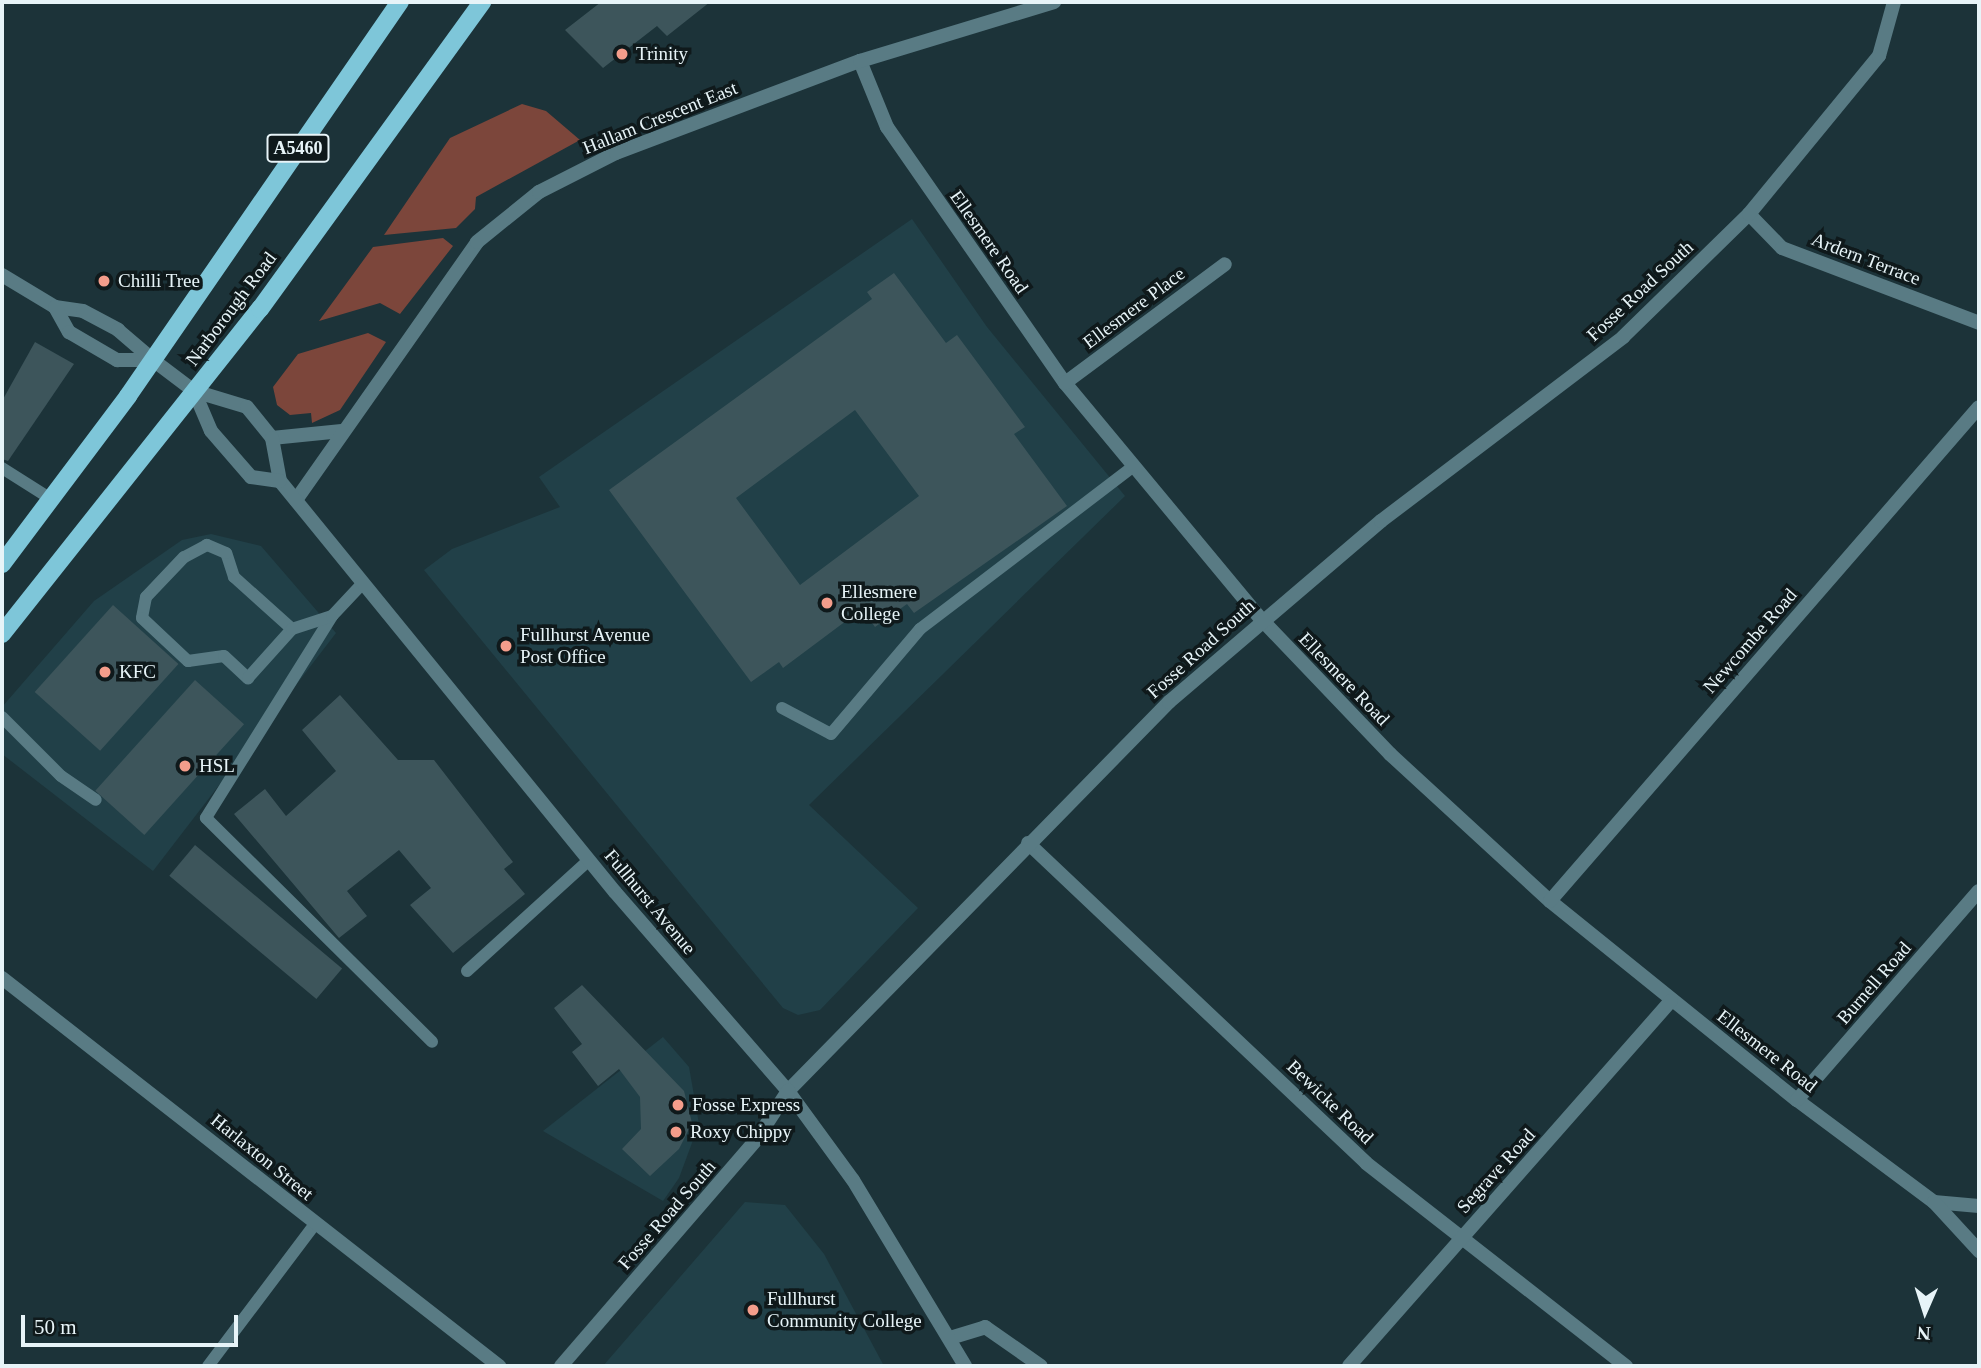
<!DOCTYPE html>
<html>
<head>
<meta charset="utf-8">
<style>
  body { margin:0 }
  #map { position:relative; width:1981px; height:1368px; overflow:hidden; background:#1c3339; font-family:"Times New Roman",serif }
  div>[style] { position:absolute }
  .built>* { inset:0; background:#214048 }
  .green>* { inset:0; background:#7c463b }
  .building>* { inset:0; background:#3d555b; transform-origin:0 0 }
  .service>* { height:12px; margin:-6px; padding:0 6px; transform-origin:6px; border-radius:6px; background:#597b84 }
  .minor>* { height:14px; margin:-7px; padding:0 7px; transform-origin:7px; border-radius:7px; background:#597b84 }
  .tertiary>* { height:14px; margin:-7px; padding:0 7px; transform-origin:7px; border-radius:7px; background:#597b84 }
  .primary>* { height:18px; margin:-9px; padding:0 9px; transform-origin:9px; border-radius:9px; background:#7ec6d9 }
  .dots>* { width:19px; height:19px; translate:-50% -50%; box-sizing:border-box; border:4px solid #0f191b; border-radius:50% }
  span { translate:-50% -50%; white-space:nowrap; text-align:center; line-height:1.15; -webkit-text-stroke:7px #0f191b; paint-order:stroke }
  .shield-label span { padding:2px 5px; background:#0f191b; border:2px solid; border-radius:5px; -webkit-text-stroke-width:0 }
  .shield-label { font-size:18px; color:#e7f4f8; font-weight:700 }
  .poi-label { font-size:19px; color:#e7f4f8 }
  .left { translate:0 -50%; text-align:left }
  .street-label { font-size:19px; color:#e7f4f8 }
  .frame { position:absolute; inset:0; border:4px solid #e7f4f8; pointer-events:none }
  .north { position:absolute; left:1890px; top:1277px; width:70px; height:70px; -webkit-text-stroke:5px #0f191b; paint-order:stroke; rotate:183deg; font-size:19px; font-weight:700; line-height:28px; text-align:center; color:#e7f4f8 }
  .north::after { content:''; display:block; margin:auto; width:24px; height:32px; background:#e7f4f8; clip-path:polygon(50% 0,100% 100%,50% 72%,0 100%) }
  .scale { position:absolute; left:21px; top:1315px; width:217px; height:32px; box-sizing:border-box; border:4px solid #e7f4f8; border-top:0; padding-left:9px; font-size:21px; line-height:24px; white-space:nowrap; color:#e7f4f8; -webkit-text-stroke:5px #0f191b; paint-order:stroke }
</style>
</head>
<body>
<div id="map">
  <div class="built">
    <i style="clip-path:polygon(912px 219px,987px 327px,1125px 496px,809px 805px,918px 908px,820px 1010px,798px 1015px,783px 1008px,424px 570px,452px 549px,560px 507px,539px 477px)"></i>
    <i style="clip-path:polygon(211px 534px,261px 546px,336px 633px,153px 871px,2px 754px,2px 707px,94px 601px,182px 540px)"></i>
    <i style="clip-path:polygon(663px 1037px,689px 1067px,699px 1124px,679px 1178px,663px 1201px,543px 1131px)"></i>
    <i style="clip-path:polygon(745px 1202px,785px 1205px,824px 1254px,884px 1366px,603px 1366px)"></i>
  </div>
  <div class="green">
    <i style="clip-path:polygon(522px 104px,546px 111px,580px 140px,476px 197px,475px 209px,456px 228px,384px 235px,450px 138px)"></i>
    <i style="clip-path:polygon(443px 238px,453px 246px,400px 314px,380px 303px,319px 321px,373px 247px)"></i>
    <i style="clip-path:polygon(368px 333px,386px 342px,340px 410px,312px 423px,311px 413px,290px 415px,277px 405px,273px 387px,298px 354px)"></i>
  </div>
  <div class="building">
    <i style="clip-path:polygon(601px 2px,710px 2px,667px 36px,657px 26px,603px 68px,565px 30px)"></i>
    <i style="clip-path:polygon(evenodd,894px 273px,946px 343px,957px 335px,1025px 427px,1014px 434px,1067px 506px,914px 613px,907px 604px,875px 627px,862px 609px,783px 668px,779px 662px,751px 682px,609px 490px,872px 299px,867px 292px,894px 273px,855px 410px,919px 496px,800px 585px,736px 498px,855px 410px)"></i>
    <i style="clip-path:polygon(35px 342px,74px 364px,8px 461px,2px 459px,2px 401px)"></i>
    <i style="left:113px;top:605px;width:88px;height:117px;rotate:42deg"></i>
    <i style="left:195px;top:680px;width:66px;height:149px;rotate:42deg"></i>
    <i style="clip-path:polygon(340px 695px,398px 760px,434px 760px,513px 862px,504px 869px,525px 894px,453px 953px,410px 905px,431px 888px,399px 850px,347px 891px,367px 916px,339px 938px,234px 814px,265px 789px,286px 816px,336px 771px,302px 730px)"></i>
    <i style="left:195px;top:845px;width:192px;height:40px;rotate:40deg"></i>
    <i style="clip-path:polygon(582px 985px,684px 1091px,692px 1123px,679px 1149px,650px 1176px,622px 1149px,641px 1129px,640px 1097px,619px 1069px,598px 1086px,572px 1052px,582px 1044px,554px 1008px)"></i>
  </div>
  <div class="service">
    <i style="left:2px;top:468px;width:58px;rotate:32.3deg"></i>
    <i style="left:332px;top:616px;width:238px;rotate:122deg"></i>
    <i style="left:206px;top:818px;width:318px;rotate:44.7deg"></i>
    <i style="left:292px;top:629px;width:78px;rotate:-138.1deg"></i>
    <i style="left:234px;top:577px;width:25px;rotate:-108deg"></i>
    <i style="left:226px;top:553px;width:21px;rotate:-157deg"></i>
    <i style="left:207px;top:545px;width:26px;rotate:152deg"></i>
    <i style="left:184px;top:557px;width:55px;rotate:133.5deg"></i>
    <i style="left:146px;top:597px;width:21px;rotate:101deg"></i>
    <i style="left:142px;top:618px;width:63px;rotate:43.1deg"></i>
    <i style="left:188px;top:661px;width:36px;rotate:-8deg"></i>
    <i style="left:224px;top:656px;width:33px;rotate:43deg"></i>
    <i style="left:248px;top:678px;width:66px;rotate:-48.1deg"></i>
    <i style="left:292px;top:629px;width:42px;rotate:-18deg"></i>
    <i style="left:332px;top:616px;width:45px;rotate:-46.8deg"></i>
    <i style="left:782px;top:708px;width:55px;rotate:28deg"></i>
    <i style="left:831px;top:734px;width:138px;rotate:-49.7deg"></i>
    <i style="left:920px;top:629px;width:268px;rotate:-37.3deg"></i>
    <i style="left:2px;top:717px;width:83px;rotate:45deg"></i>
    <i style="left:61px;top:776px;width:42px;rotate:34.4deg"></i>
    <i style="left:467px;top:971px;width:165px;rotate:-42.3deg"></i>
    <i style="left:208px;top:1366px;width:178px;rotate:-53deg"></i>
  </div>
  <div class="minor">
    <i style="left:860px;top:61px;width:71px;rotate:67.8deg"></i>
    <i style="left:887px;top:127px;width:312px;rotate:55.2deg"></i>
    <i style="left:1065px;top:383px;width:307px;rotate:50.3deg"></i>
    <i style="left:1261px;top:619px;width:187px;rotate:46.3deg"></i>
    <i style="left:1390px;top:754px;width:217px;rotate:42.6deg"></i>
    <i style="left:1550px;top:901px;width:317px;rotate:38.9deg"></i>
    <i style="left:1797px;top:1100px;width:171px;rotate:36.7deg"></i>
    <i style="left:1934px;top:1202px;width:45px;rotate:5.1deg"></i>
    <i style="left:1749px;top:214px;width:47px;rotate:45.9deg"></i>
    <i style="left:1782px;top:248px;width:211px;rotate:20.8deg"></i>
    <i style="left:2px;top:275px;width:62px;rotate:31.1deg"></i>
    <i style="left:55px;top:307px;width:28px;rotate:8deg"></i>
    <i style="left:83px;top:311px;width:40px;rotate:28deg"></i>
    <i style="left:118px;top:330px;width:46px;rotate:40.6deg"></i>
    <i style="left:55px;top:307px;width:29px;rotate:61deg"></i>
    <i style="left:69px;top:332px;width:56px;rotate:30.3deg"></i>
    <i style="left:117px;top:360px;width:36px"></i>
    <i style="left:1065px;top:383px;width:199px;rotate:-36.6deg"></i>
    <i style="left:272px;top:438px;width:70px;rotate:-5.7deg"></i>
    <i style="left:296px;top:500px;width:315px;rotate:-54.9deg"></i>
    <i style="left:477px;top:242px;width:80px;rotate:-38.9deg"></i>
    <i style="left:539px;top:192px;width:86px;rotate:-26.9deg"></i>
    <i style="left:616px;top:153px;width:261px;rotate:-20.7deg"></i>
    <i style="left:860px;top:61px;width:203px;rotate:-16.9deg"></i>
    <i style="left:1028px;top:843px;width:465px;rotate:43.4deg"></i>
    <i style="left:1366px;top:1163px;width:330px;rotate:38deg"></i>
    <i style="left:1550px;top:901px;width:654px;rotate:-49.03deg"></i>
    <i style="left:2px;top:978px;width:631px;rotate:37.98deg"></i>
    <i style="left:788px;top:1091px;width:545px;rotate:-45.6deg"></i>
    <i style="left:1169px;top:702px;width:279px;rotate:-40.5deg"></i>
    <i style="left:1381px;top:521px;width:304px;rotate:-37.2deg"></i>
    <i style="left:1623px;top:337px;width:176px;rotate:-44.3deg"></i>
    <i style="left:1749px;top:214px;width:205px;rotate:-50.6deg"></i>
    <i style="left:1879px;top:56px;width:56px;rotate:-74.5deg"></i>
    <i style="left:1797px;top:1100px;width:277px;rotate:-49deg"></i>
    <i style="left:1934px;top:1202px;width:67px;rotate:47.4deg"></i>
    <i style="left:950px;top:1338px;width:37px;rotate:-17deg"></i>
    <i style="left:985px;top:1327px;width:68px;rotate:34.9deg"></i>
    <i style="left:1349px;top:1366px;width:487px;rotate:-48.6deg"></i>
  </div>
  <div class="tertiary">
    <i style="left:153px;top:360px;width:51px;rotate:37.1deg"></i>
    <i style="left:194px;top:391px;width:55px;rotate:16.8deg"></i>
    <i style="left:247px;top:407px;width:40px;rotate:51deg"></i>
    <i style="left:272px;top:438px;width:44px;rotate:79.5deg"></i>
    <i style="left:280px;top:481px;width:530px;rotate:50.82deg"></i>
    <i style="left:615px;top:892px;width:264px;rotate:49deg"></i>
    <i style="left:788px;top:1091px;width:110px;rotate:53.9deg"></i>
    <i style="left:853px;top:1180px;width:217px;rotate:58.9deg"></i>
    <i style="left:194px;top:391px;width:43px;rotate:67deg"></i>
    <i style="left:211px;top:431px;width:61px;rotate:49deg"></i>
    <i style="left:251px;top:477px;width:29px;rotate:8deg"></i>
    <i style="left:561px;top:1366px;width:298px;rotate:-49.2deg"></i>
    <i style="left:756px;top:1140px;width:59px;rotate:-56.9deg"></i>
  </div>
  <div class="primary">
    <i style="left:2px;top:564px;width:210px;rotate:-53.1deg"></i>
    <i style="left:128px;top:396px;width:479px;rotate:-55.4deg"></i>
    <i style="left:2px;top:634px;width:415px;rotate:-51.6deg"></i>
    <i style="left:260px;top:309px;width:379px;rotate:-54.1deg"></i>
  </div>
  <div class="dots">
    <i style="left:622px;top:54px;background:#f49d8b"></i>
    <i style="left:104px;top:281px;background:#f49d8b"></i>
    <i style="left:827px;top:603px;background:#f49d8b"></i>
    <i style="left:506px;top:646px;background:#f49d8b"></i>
    <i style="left:105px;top:672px;background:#f49d8b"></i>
    <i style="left:185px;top:766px;background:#f49d8b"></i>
    <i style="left:678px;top:1105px;background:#f49d8b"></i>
    <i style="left:676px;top:1132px;background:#f49d8b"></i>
    <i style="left:753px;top:1310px;background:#f49d8b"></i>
  </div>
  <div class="shield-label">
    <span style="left:298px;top:148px">A5460</span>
  </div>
  <div class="poi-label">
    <span class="left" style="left:636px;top:54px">Trinity</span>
    <span class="left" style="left:118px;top:281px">Chilli Tree</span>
    <span class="left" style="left:841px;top:603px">Ellesmere<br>College</span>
    <span class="left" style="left:520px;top:646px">Fullhurst Avenue<br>Post Office</span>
    <span class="left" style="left:119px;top:672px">KFC</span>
    <span class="left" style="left:199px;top:766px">HSL</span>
    <span class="left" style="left:692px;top:1105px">Fosse Express</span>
    <span class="left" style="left:690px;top:1132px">Roxy Chippy</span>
    <span class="left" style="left:767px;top:1310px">Fullhurst<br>Community College</span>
  </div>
  <div class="street-label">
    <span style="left:660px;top:118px;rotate:-22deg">Hallam Crescent East</span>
    <span style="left:989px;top:242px;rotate:55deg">Ellesmere Road</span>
    <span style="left:1866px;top:259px;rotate:21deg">Ardern Terrace</span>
    <span style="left:1640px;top:291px;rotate:-43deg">Fosse Road South</span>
    <span style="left:1134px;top:308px;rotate:-37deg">Ellesmere Place</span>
    <span style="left:231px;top:309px;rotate:-53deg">Narborough Road</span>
    <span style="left:1750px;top:641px;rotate:-49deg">Newcombe Road</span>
    <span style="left:1201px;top:649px;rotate:-42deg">Fosse Road South</span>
    <span style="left:1344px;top:679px;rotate:46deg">Ellesmere Road</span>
    <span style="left:650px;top:902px;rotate:50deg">Fullhurst Avenue</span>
    <span style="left:1874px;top:983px;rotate:-49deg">Burnell Road</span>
    <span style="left:1767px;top:1051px;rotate:38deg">Ellesmere Road</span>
    <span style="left:1330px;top:1102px;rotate:44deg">Bewicke Road</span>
    <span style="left:262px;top:1157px;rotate:39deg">Harlaxton Street</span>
    <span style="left:1496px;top:1171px;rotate:-48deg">Segrave Road</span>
    <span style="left:667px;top:1215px;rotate:-49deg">Fosse Road South</span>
  </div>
  <div class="frame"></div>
  <div class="north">N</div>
  <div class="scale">50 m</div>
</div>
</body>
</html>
